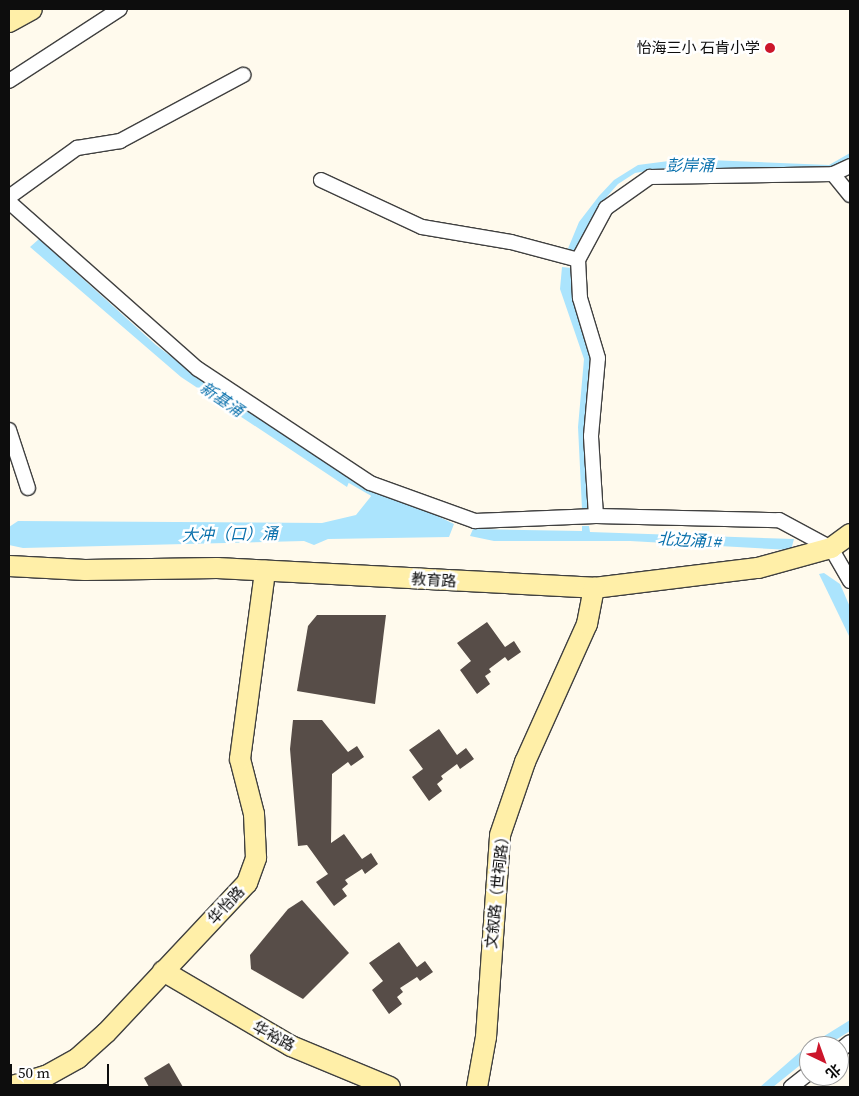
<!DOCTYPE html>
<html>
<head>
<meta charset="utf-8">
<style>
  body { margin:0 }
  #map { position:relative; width:859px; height:1096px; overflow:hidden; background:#fffaed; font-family:"Source Serif 4","Noto Sans SC",serif }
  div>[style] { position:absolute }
  .water>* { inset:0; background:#abe4fd }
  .stream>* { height:4px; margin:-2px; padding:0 2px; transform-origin:2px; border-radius:2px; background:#abe4fd }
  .building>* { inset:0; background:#574d48 }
  .roads { filter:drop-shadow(1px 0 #404040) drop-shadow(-1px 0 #404040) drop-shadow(0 1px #404040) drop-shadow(0 -1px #404040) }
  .street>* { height:14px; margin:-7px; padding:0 7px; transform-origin:7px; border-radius:7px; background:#fff }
  .secondary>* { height:20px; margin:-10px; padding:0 10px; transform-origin:10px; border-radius:10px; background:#ffefa8 }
  .dots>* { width:14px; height:14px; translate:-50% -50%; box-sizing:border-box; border:2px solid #fff; border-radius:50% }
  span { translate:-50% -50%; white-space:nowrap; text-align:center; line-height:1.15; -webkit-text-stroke:5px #fff; paint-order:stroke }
  .poi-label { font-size:15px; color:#0d0d0d }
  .right { translate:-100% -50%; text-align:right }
  .street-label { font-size:15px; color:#0d0d0d }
  .water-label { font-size:16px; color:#0970ac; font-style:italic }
  .frame { position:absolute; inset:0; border:10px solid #0d0d0d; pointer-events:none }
  .north { position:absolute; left:799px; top:1036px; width:50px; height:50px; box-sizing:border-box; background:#fff; border:1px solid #9e9e9e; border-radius:50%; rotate:138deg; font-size:14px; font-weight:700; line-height:20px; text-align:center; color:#0d0d0d }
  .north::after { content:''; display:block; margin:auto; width:18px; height:22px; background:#cc162b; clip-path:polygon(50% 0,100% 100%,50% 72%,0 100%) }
  .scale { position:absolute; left:10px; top:1064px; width:99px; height:22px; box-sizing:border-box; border:2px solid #0d0d0d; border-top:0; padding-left:6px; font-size:15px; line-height:18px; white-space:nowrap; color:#0d0d0d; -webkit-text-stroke:4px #fff; paint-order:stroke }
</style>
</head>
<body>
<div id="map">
  <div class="water">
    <i style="clip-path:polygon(850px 153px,848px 164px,812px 171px,652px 170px,635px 173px,618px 184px,603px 201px,575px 254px,567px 251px,579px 222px,599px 196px,614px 180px,638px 165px,684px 159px,829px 165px)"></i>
    <i style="clip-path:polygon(39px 239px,156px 345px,211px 387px,351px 477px,347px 487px,181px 377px,30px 247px)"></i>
    <i style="clip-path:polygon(562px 267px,572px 268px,573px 303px,593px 354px,586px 438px,588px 509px,582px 509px,578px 427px,584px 359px,560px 289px)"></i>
    <i style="clip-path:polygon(376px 490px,386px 491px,454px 524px,449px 537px,328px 539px,314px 545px,304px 541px,23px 548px,9px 545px,9px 527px,18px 521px,322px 523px,356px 515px)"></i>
    <i style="clip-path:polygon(582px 526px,589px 526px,590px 532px,794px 539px,791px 550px,630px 541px,494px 541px,470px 536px,473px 529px,582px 531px)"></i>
    <i style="clip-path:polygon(824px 573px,840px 584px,850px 607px,850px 638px,819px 574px)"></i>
    <i style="clip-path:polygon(850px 1020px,850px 1031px,826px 1046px,809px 1046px,809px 1058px,773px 1087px,760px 1087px,800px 1052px,813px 1043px)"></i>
  </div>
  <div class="stream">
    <i style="left:346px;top:479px;width:36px;rotate:30deg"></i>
  </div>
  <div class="building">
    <i style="clip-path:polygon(317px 615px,386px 615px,375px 704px,297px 691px,308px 626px)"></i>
    <i style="clip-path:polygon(487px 622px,505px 647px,514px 641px,521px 652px,508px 661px,505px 657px,489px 669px,491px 672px,485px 676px,490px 684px,477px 694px,460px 670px,471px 661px,457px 643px)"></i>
    <i style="clip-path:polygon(293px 720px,322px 720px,348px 752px,357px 746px,364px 757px,351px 766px,348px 762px,332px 774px,331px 843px,344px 834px,362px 859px,371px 853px,378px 864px,365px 874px,362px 869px,345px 880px,348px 884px,342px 889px,347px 896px,334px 906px,316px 882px,328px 874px,307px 845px,298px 846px,290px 749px)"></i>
    <i style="clip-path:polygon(439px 729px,457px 755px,466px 748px,474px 759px,460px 769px,457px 764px,441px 776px,443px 779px,437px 784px,442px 791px,429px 801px,412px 777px,423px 769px,409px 750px)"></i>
    <i style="clip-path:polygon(302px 900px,349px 953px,303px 999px,251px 969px,250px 955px,288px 909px)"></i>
    <i style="clip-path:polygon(399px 942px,417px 967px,425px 961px,433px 972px,420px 981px,417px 977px,400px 988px,403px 992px,397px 997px,402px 1004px,389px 1014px,372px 990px,383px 981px,369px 963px)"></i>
    <i style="clip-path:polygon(169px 1063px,183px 1087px,149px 1087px,144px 1078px)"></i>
  </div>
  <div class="roads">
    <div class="street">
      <i style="left:9px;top:81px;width:132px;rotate:-33deg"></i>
      <i style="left:833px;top:174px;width:27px;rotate:51deg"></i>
      <i style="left:321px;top:180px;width:111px;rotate:25deg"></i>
      <i style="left:422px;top:227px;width:90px;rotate:9.6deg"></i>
      <i style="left:511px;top:242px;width:69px;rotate:15deg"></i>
      <i style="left:9px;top:197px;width:84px;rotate:-35.8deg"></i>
      <i style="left:77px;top:148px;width:44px;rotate:-9.2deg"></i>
      <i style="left:120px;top:141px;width:140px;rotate:-28.2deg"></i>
      <i style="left:9px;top:202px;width:252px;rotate:41.5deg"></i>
      <i style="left:198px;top:369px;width:206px;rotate:33.5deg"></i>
      <i style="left:370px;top:483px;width:112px;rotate:19.9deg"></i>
      <i style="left:475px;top:521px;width:121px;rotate:-2.4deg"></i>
      <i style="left:596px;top:516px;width:183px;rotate:1.3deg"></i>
      <i style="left:779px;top:520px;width:59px;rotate:28.3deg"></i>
      <i style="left:831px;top:548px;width:38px;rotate:60deg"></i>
      <i style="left:9px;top:430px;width:61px;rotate:71.9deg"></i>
      <i style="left:596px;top:516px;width:80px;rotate:-93.6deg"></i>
      <i style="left:591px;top:436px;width:78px;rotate:-84.9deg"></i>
      <i style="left:598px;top:358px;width:63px;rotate:-106.7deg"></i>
      <i style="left:580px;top:298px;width:38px;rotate:-93deg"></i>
      <i style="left:578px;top:260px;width:59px;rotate:-61.7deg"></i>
      <i style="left:606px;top:208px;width:54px;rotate:-35.2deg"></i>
      <i style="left:650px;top:177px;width:183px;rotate:-0.9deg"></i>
      <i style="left:833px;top:174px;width:19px;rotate:-25deg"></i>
      <i style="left:839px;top:1051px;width:14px;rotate:-39deg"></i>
      <i style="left:791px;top:1087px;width:23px;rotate:-38deg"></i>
    </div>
    <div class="secondary">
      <i style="left:9px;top:22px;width:26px;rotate:-29deg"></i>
      <i style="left:9px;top:566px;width:76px;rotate:3deg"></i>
      <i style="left:85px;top:570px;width:132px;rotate:-0.9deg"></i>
      <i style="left:217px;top:568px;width:378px;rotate:3deg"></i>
      <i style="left:594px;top:588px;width:165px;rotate:-7deg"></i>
      <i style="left:758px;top:568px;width:76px;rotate:-15.3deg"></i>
      <i style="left:831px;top:548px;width:24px;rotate:-36deg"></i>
      <i style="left:163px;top:971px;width:148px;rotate:30.4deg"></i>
      <i style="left:291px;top:1046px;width:107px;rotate:22.5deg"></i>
      <i style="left:9px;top:1087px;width:39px;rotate:-17deg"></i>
      <i style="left:46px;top:1076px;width:37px;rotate:-29deg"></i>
      <i style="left:78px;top:1058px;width:38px;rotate:-42deg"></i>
      <i style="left:106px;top:1033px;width:206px;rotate:-46.8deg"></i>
      <i style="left:247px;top:883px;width:27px;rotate:-70deg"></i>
      <i style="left:256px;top:858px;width:44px;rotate:-92.6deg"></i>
      <i style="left:254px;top:814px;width:57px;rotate:-104.3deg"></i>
      <i style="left:240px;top:759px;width:190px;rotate:-82.4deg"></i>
      <i style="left:477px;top:1087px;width:51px;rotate:-79.8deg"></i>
      <i style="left:486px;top:1037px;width:202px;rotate:-86deg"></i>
      <i style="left:500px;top:835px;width:77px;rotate:-71.1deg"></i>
      <i style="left:525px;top:762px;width:151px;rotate:-65.8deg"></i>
      <i style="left:587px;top:624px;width:37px;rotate:-79deg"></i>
    </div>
  </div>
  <div class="dots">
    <i style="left:770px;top:48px;background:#cc162b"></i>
  </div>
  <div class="poi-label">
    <span class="right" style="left:760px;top:48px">怡海三小 石肯小学</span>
  </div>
  <div class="street-label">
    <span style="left:434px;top:580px;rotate:3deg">教育路</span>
    <span style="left:497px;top:889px;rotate:-84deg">文叙路（世祠路）</span>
    <span style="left:226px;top:905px;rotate:-47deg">华怡路</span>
    <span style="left:274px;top:1036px;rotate:28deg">华裕路</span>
  </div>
  <div class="water-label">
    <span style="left:690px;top:165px">彭岸涌</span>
    <span style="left:222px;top:399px;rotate:34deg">新基涌</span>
    <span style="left:230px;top:534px;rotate:-1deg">大冲（口）涌</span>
    <span style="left:690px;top:540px;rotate:3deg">北边涌1#</span>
  </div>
  <div class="frame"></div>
  <div class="north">北</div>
  <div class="scale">50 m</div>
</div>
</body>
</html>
